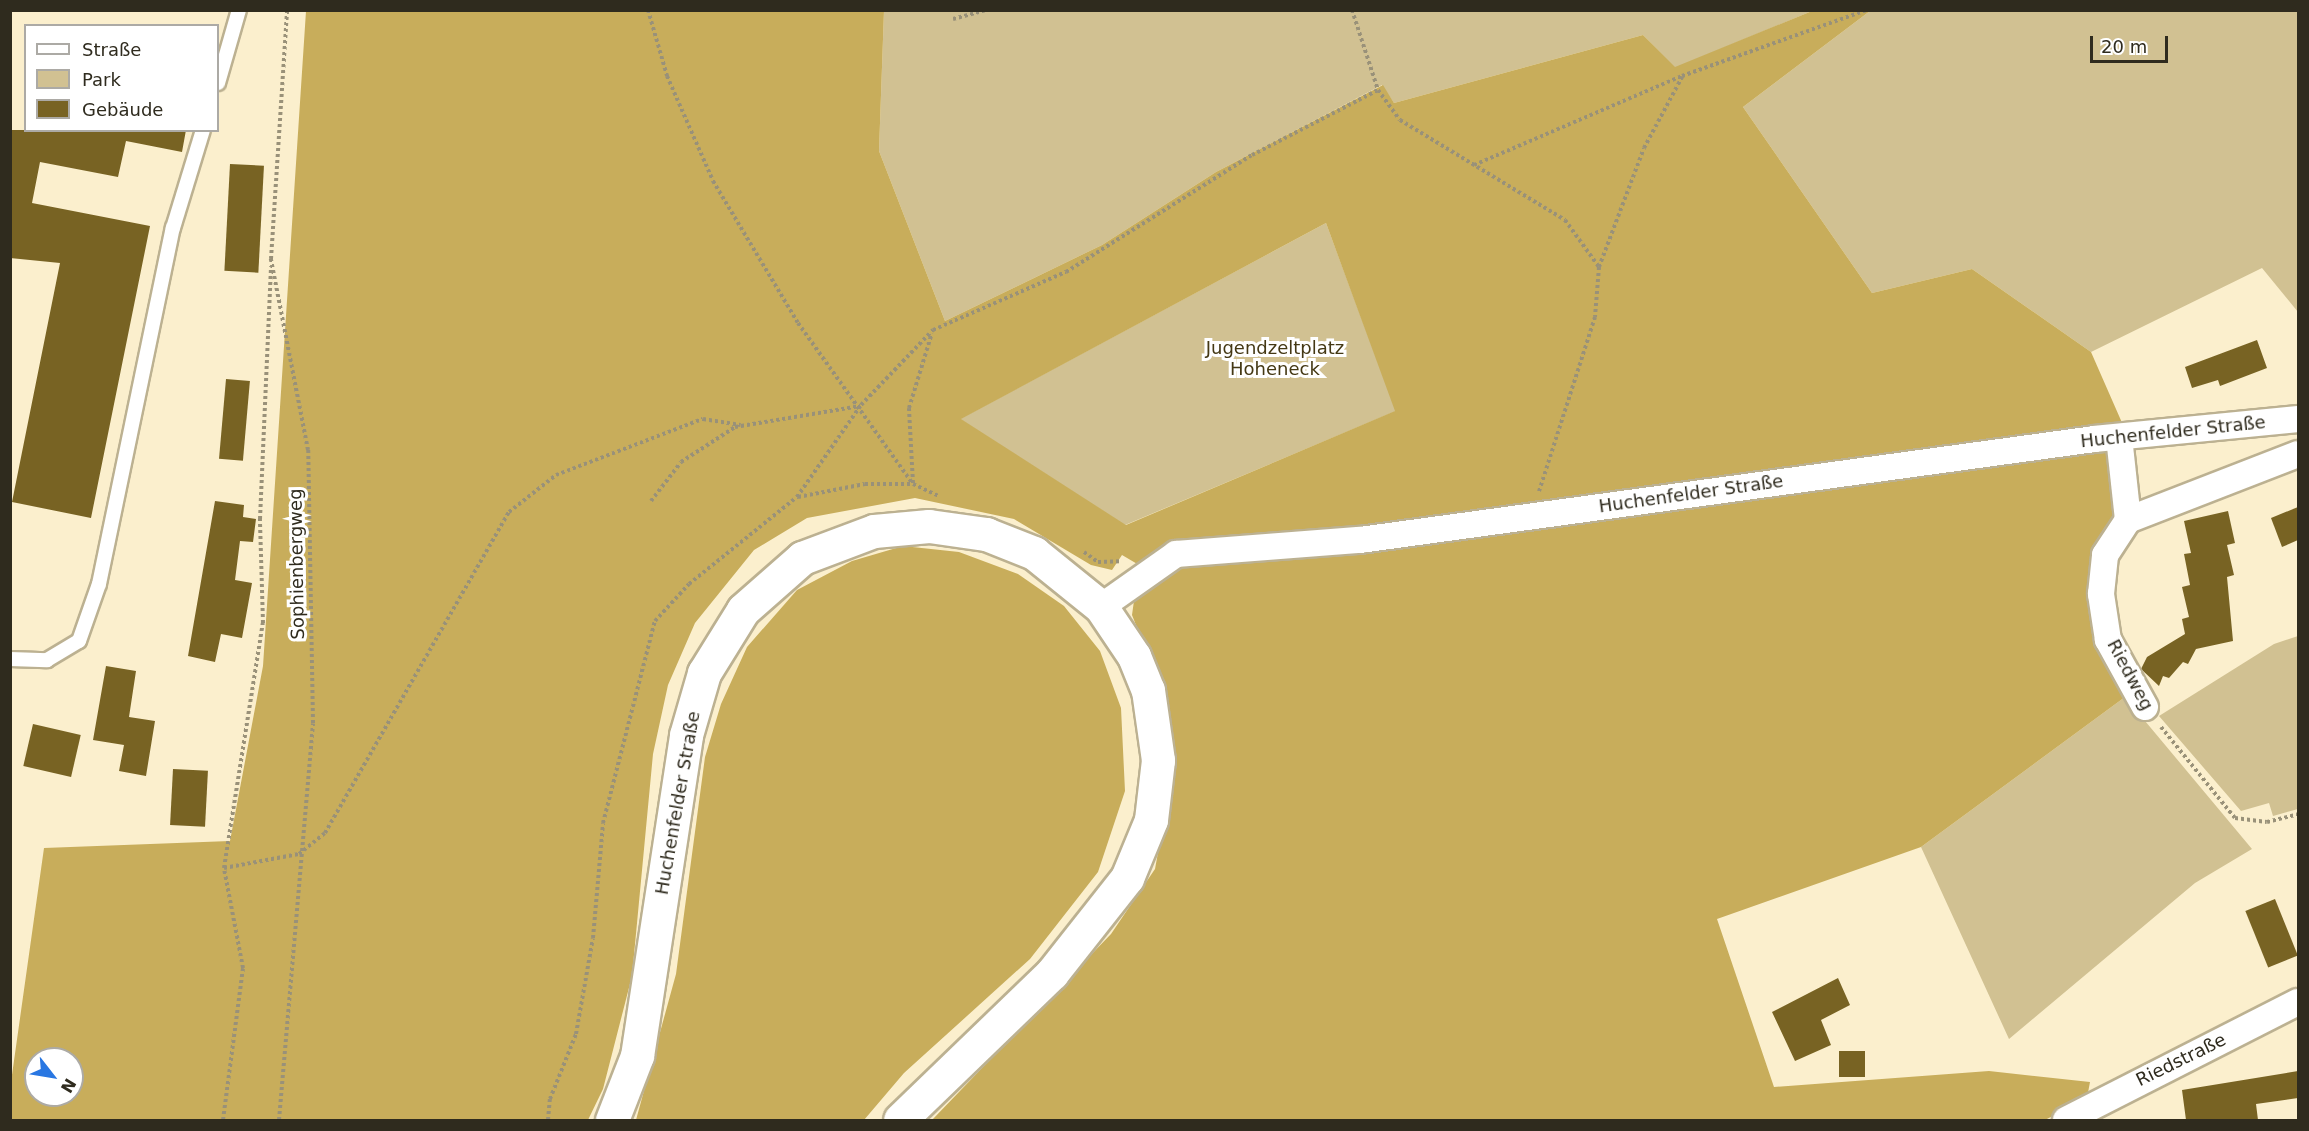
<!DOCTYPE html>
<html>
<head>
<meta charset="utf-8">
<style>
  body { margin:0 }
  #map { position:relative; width:2309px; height:1131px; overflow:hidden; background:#fbefcd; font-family:"DejaVu Sans",sans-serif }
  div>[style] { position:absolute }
  .green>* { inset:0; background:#d1c192 }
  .forest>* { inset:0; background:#c8ad5b }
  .building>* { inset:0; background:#786323; transform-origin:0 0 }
  .path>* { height:4px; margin-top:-2px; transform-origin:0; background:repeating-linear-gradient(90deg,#999179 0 3px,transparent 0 6px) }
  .roads { filter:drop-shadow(2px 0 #bcb191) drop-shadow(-2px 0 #bcb191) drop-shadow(0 2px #bcb191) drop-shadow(0 -2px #bcb191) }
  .lane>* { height:14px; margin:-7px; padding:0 7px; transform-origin:7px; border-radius:7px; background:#fff }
  .street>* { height:26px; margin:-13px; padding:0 13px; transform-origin:13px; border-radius:13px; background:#fff }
  .secondary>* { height:33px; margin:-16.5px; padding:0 16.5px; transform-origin:16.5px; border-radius:16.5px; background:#fff }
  span { translate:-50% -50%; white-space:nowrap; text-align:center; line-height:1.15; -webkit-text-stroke:6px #fff; paint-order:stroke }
  .park-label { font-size:18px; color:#443814 }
  .street-label { font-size:18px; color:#2f2b1e }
  .frame { position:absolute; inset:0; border:12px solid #2f2b1e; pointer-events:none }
  .legend { position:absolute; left:24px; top:24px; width:195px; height:108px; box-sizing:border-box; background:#fff; border:2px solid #acaaa5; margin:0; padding:8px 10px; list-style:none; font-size:18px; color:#2f2b1e }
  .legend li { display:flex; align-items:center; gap:12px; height:30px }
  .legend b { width:30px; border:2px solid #acaaa5 }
  .north { position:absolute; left:24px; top:1047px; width:60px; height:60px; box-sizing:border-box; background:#fff; border:2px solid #acaaa5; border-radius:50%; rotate:121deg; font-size:16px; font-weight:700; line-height:24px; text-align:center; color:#2f2b1e }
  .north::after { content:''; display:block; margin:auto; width:21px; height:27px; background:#2977e2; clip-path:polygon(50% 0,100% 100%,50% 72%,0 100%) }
  .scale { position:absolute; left:2090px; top:36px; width:78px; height:27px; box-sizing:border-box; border:3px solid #2f2b1e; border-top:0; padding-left:8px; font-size:18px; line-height:21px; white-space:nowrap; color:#2f2b1e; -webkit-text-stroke:4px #fff; paint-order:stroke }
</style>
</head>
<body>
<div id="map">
  <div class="green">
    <i style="clip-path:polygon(884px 11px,1812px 11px,1675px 68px,1643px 35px,1394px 103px,1382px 85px,1216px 172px,1102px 245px,945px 321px,879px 151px)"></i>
    <i style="clip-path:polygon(1870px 11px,2298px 11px,2298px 312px,2262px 268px,2091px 352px,1972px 269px,1872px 293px,1743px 107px)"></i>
    <i style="clip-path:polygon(1326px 223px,1396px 411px,1125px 525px,960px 419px)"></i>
    <i style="clip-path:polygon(2298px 636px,2298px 809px,2273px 816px,2269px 803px,2241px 811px,2159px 716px,2274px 644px)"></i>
    <i style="clip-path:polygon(2125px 697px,2252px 849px,2195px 883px,2009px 1039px,1921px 847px)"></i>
  </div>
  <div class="forest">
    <i style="clip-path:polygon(evenodd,306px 11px,884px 11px,879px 151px,945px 321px,1102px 245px,1216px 172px,1383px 85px,1394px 103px,1643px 35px,1675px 67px,1812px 11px,1870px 11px,1743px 107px,1872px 293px,1972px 269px,2091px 352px,2123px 425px,2119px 519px,2097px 554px,2090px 608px,2125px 697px,1921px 847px,1717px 919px,1774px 1087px,1989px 1071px,2090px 1082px,2087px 1098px,2045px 1120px,932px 1120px,1111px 934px,1155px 869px,1175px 759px,1165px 698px,1132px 615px,1139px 565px,1122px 555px,1112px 570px,1091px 565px,1014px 519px,915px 498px,807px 518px,754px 550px,695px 623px,668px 685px,653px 754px,632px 976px,603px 1089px,588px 1120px,11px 1120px,11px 1082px,44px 848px,230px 841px,263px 666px,306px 11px,1326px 223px,1395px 411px,1126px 525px,961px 419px,1326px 223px,306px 11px,36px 1059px,72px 1059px,72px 1095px,36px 1095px,36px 1059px)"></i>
    <i style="clip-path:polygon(903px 546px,959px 552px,1018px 574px,1064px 606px,1100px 651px,1121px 708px,1125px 791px,1098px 872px,1030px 959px,904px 1073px,864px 1120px,636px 1120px,676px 974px,705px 757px,721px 704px,747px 647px,797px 590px,852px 561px)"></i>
  </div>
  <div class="building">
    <i style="clip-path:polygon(10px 130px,186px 130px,182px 152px,126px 141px,118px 177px,40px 162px,32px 203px,150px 226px,91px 518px,12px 502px,60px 263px,10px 258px)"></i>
    <i style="left:230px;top:164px;width:34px;height:107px;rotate:3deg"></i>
    <i style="clip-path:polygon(2257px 340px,2267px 368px,2220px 386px,2218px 380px,2192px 388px,2185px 367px)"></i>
    <i style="left:226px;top:379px;width:24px;height:80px;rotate:5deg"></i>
    <i style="clip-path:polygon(215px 501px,244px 505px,243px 517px,256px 519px,253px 542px,240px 541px,235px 580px,252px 583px,242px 638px,221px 634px,215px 662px,188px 656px)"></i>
    <i style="clip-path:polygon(2298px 507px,2298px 540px,2282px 547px,2271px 518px)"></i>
    <i style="clip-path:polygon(2228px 511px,2235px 543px,2227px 545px,2234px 575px,2227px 577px,2233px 641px,2196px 649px,2188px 664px,2183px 662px,2169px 678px,2163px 676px,2159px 686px,2141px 669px,2147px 657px,2185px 634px,2182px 619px,2189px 617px,2182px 587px,2190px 585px,2184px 554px,2191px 553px,2184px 521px)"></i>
    <i style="clip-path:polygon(106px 666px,136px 671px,129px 717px,155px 721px,146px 776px,119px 771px,124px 745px,93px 740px)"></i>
    <i style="left:33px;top:724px;width:49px;height:43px;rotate:13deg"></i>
    <i style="left:173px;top:769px;width:35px;height:56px;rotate:3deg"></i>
    <i style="left:2275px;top:899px;width:61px;height:32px;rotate:68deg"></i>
    <i style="clip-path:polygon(1838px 978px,1850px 1005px,1821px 1020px,1831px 1045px,1795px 1061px,1772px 1012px)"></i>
    <i style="left:1839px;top:1051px;width:26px;height:26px"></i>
    <i style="clip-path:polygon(2298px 1071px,2298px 1098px,2256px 1104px,2258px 1120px,2186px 1120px,2182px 1090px)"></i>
  </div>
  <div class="path">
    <i style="left:648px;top:10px;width:69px;rotate:73.9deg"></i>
    <i style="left:667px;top:76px;width:115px;rotate:66.3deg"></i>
    <i style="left:713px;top:181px;width:165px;rotate:59.1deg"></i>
    <i style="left:798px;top:323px;width:198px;rotate:54.5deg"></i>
    <i style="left:1352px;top:10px;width:84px;rotate:72deg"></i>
    <i style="left:1378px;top:90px;width:37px;rotate:54deg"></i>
    <i style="left:1400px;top:120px;width:193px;rotate:31.2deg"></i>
    <i style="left:1565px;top:220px;width:58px;rotate:54.1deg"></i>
    <i style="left:1599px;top:267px;width:50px;rotate:94.6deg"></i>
    <i style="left:1595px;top:317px;width:183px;rotate:107.8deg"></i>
    <i style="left:953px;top:19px;width:35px;rotate:-15deg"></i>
    <i style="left:1474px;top:165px;width:226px;rotate:-23.2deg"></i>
    <i style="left:1682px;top:76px;width:195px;rotate:-19.7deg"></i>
    <i style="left:1599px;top:267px;width:127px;rotate:-69.3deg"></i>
    <i style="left:1644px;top:148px;width:81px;rotate:-61.8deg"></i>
    <i style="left:913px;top:483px;width:75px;rotate:-93.1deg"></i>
    <i style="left:909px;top:408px;width:78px;rotate:-73deg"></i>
    <i style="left:798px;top:497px;width:68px;rotate:-11deg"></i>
    <i style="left:865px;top:484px;width:48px"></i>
    <i style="left:913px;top:484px;width:29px;rotate:25deg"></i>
    <i style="left:651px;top:501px;width:49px;rotate:-52.4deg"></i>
    <i style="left:681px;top:462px;width:64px;rotate:-32.9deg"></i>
    <i style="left:735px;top:427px;width:127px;rotate:-9.5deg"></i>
    <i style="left:1084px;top:552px;width:17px;rotate:36deg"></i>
    <i style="left:1098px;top:562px;width:23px;rotate:-2deg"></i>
    <i style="left:2161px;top:727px;width:117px;rotate:50.9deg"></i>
    <i style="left:2235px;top:818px;width:32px;rotate:7deg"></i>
    <i style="left:2267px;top:822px;width:32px;rotate:-14deg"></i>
    <i style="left:224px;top:868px;width:76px;rotate:-10.6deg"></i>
    <i style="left:299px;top:854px;width:33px;rotate:-39deg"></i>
    <i style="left:325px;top:833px;width:370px;rotate:-60.2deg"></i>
    <i style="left:509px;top:512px;width:60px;rotate:-38.2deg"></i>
    <i style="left:556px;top:475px;width:157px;rotate:-20.9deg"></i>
    <i style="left:703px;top:419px;width:38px;rotate:9deg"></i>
    <i style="left:223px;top:1120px;width:153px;rotate:-82.5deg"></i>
    <i style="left:243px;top:968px;width:102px;rotate:-100.8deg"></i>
    <i style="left:224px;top:868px;width:248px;rotate:-81deg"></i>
    <i style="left:263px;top:623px;width:104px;rotate:-91.7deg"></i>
    <i style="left:260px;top:519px;width:253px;rotate:-87.5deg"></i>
    <i style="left:279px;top:1120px;width:398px;rotate:-85.1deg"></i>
    <i style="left:313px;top:723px;width:273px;rotate:-91deg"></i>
    <i style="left:308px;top:450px;width:195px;rotate:-101deg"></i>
    <i style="left:271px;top:259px;width:250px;rotate:-86.3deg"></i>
    <i style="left:548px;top:1120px;width:21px;rotate:-85deg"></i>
    <i style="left:550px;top:1099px;width:70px;rotate:-68.2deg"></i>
    <i style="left:576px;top:1034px;width:97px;rotate:-80deg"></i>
    <i style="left:593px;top:938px;width:115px;rotate:-85deg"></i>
    <i style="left:603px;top:823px;width:209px;rotate:-75.6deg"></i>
    <i style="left:655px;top:621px;width:50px;rotate:-47.4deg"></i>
    <i style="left:689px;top:584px;width:139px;rotate:-38.9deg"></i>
    <i style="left:797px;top:497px;width:112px;rotate:-55.2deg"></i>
    <i style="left:861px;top:405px;width:104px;rotate:-46.2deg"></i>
    <i style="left:933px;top:330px;width:145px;rotate:-23.6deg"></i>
    <i style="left:1066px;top:272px;width:220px;rotate:-32.2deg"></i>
    <i style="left:1252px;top:155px;width:142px;rotate:-27.3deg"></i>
  </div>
  <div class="roads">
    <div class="lane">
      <i style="left:218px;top:83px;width:76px;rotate:-74deg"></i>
      <i style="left:10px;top:659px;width:37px;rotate:2deg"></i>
      <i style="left:47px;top:660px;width:37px;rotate:-31deg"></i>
      <i style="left:79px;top:641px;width:60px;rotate:-70.7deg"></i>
      <i style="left:99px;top:584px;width:364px;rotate:-78.3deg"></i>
      <i style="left:173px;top:228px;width:102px;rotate:-73deg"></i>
    </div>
    <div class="street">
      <i style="left:2119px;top:437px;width:83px;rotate:83.8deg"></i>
      <i style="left:1101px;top:607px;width:92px;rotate:-35.2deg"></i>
      <i style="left:1176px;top:554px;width:185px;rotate:-4.4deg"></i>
      <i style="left:1360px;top:540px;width:741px;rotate:-7.83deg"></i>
      <i style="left:2094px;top:439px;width:205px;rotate:-5.6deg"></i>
      <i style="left:2145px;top:707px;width:77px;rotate:-118.9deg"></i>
      <i style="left:2108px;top:640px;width:47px;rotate:-98.7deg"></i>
      <i style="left:2101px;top:594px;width:39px;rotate:-84deg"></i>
      <i style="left:2105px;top:555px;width:42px;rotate:-56.7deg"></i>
      <i style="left:2128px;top:520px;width:182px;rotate:-21.2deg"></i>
      <i style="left:2066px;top:1120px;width:260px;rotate:-27deg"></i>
    </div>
    <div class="secondary">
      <i style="left:612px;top:1120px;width:69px;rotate:-68.7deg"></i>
      <i style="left:637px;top:1056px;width:325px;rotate:-81.3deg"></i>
      <i style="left:686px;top:735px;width:65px;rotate:-73.8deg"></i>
      <i style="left:704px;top:673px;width:74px;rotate:-58.2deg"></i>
      <i style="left:743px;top:610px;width:79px;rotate:-41.4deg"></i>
      <i style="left:802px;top:558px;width:77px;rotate:-20.6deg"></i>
      <i style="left:874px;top:531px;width:55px;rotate:-5.2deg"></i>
      <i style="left:929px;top:526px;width:58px;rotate:8deg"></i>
      <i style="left:986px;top:534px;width:52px;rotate:21.6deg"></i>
      <i style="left:1034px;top:553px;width:86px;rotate:38.9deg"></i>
      <i style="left:1101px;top:607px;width:59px;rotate:56deg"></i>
      <i style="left:1134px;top:656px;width:37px;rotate:68deg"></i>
      <i style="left:1148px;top:690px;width:71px;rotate:81.9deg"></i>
      <i style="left:1158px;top:760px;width:60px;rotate:96.7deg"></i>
      <i style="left:1151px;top:820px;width:63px;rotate:112.5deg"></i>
      <i style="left:1127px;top:878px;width:121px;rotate:128.3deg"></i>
      <i style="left:1052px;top:973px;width:211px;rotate:136deg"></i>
    </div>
  </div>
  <div class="park-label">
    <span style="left:1275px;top:359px">Jugendzeltplatz<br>Hoheneck</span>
  </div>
  <div class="street-label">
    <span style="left:2173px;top:432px;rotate:-6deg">Huchenfelder Straße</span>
    <span style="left:1691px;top:494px;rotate:-8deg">Huchenfelder Straße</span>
    <span style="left:297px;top:564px;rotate:-91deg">Sophienbergweg</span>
    <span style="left:2130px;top:675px;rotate:62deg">Riedweg</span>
    <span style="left:678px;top:803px;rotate:-80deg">Huchenfelder Straße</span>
    <span style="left:2181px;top:1060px;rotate:-26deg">Riedstraße</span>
  </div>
  <div class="frame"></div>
  <ul class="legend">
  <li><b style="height:8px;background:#fff"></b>Straße</li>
  <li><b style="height:16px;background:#d1c192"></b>Park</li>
  <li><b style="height:16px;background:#786323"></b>Gebäude</li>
  </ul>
  <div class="north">N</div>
  <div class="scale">20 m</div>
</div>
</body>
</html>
